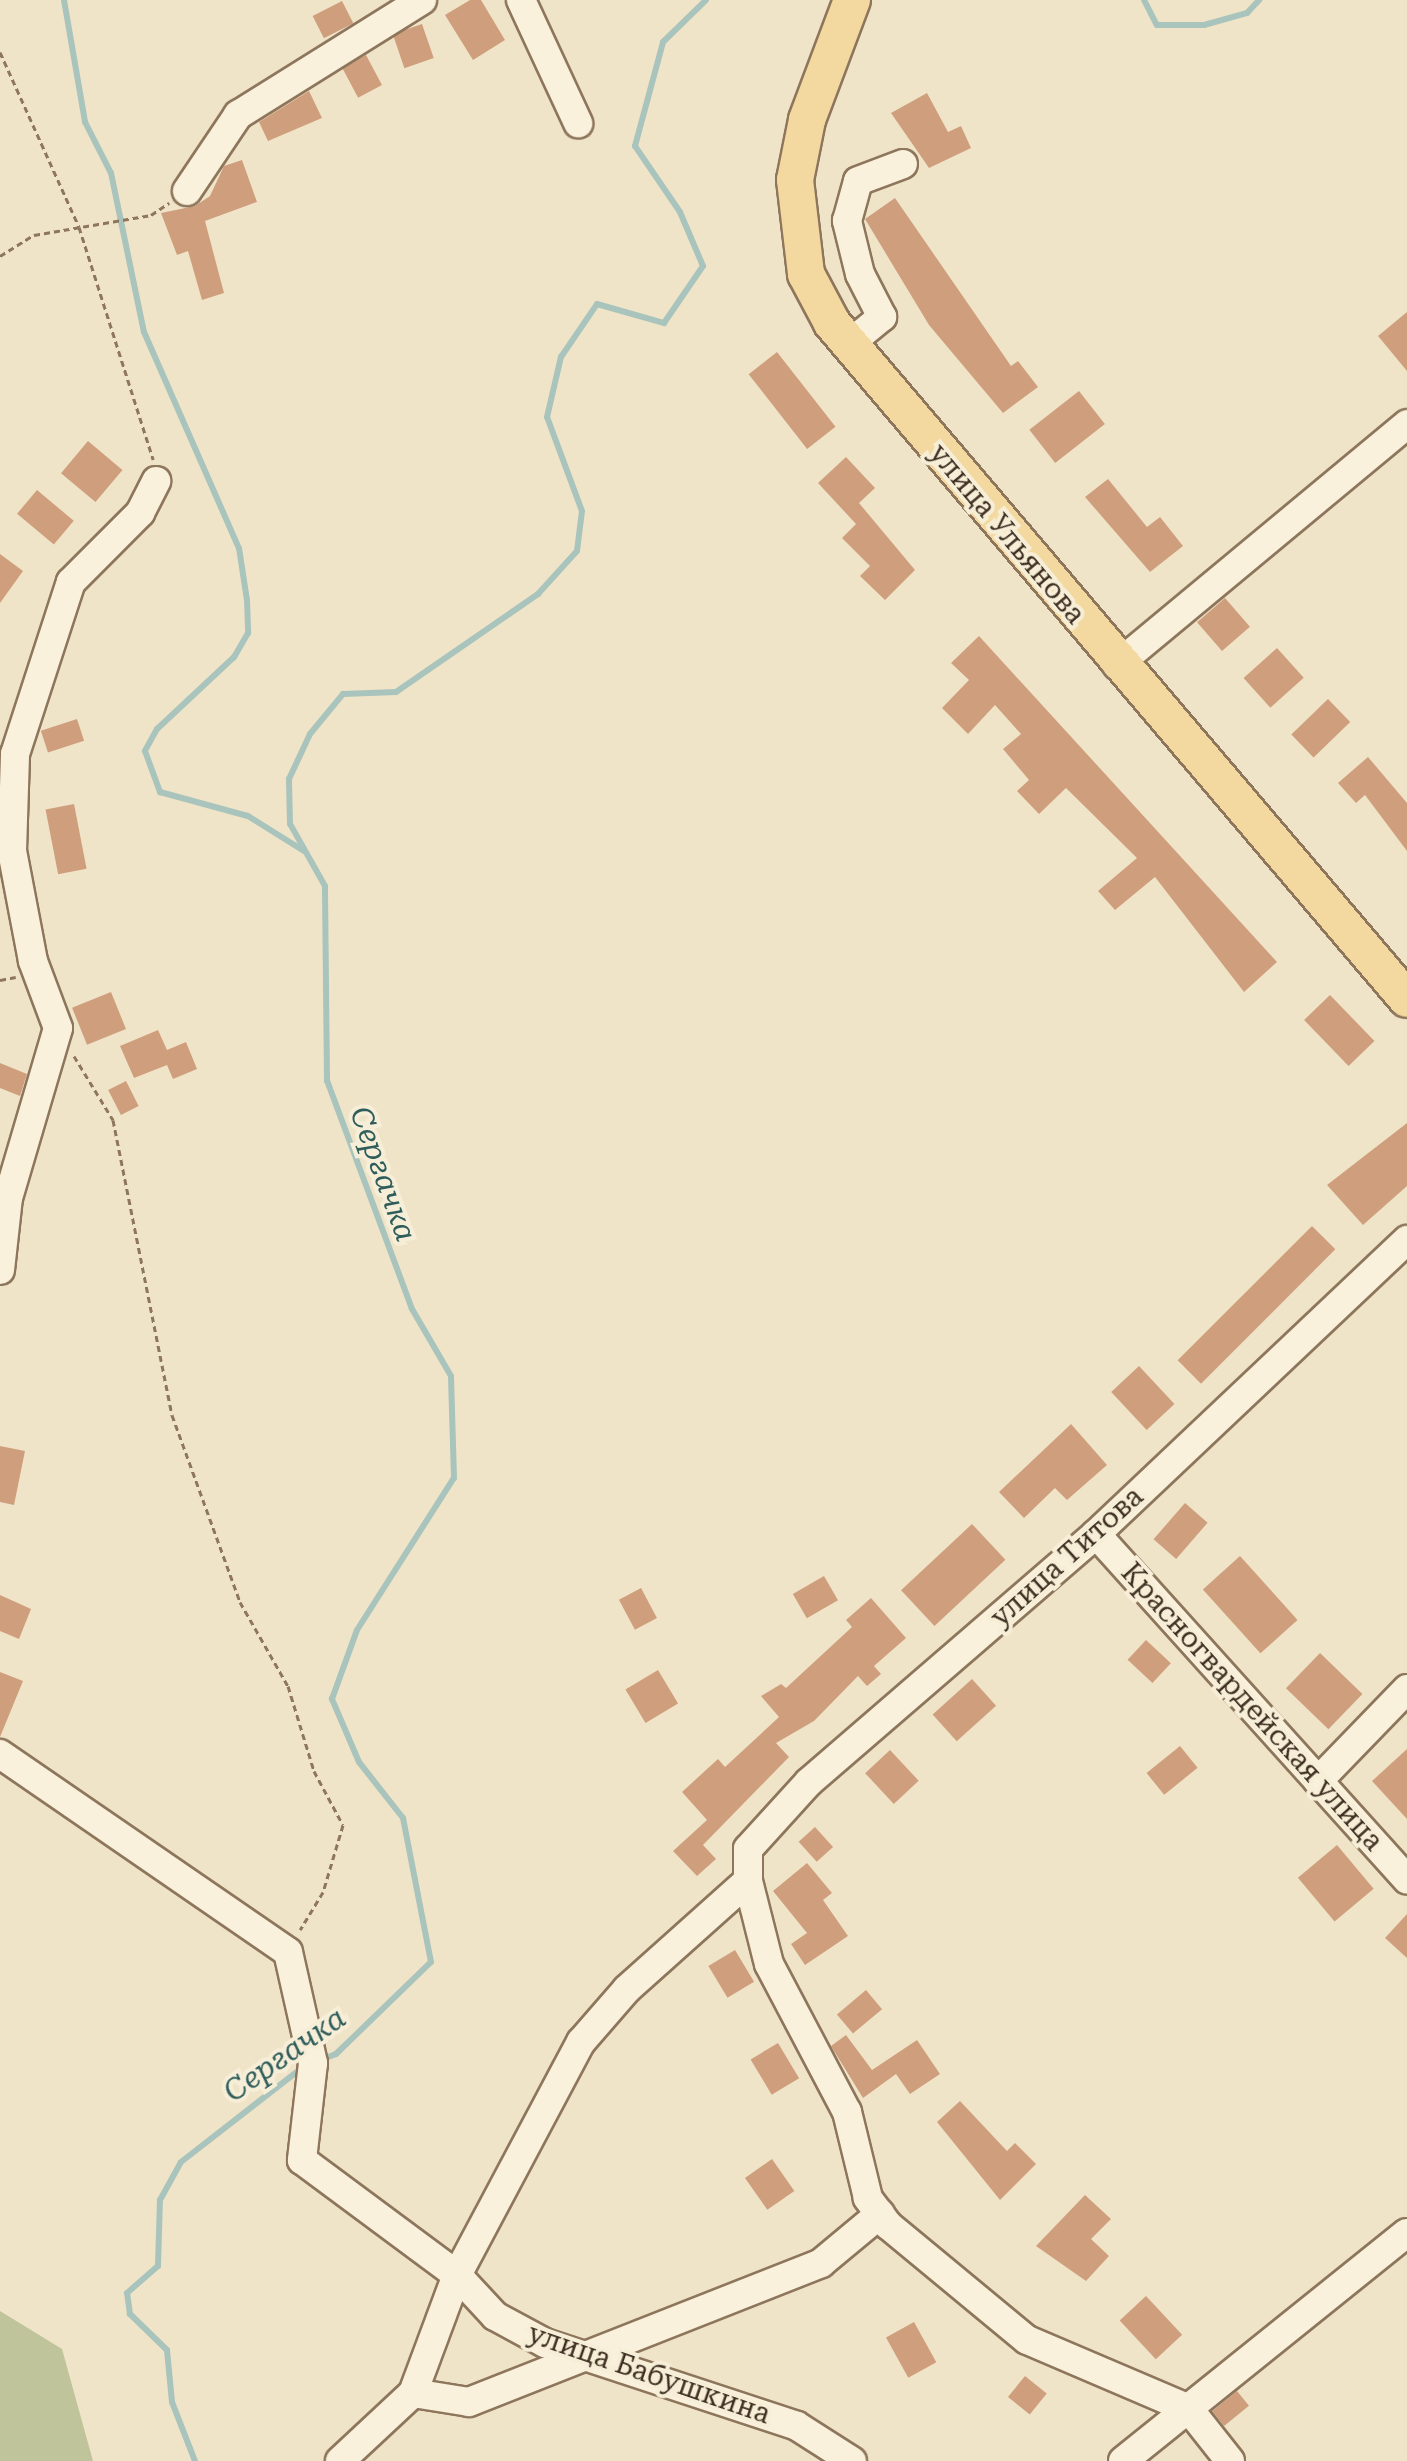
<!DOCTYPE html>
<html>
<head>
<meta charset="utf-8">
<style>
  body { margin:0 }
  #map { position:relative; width:1407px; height:2461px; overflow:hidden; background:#f0e4c8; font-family:"Roboto Serif",serif }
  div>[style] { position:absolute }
  .cemetery>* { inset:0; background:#bfc49a }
  .stream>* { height:6px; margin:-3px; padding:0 3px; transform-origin:3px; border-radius:3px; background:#a9c4bc }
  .building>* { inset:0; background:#cf9f7d; transform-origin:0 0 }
  .path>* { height:3px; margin-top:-1.5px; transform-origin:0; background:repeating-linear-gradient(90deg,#8d765c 0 6px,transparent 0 10px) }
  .roads { filter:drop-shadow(2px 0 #8d765c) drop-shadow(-2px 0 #8d765c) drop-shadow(0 2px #8d765c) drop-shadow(0 -2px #8d765c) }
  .minor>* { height:28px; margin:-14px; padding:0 14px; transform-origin:14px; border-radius:14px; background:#faf1dc }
  .major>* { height:36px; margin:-18px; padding:0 18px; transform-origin:18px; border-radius:18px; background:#f3d9a0 }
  span { translate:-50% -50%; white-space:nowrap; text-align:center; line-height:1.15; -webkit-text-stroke:8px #f7eed8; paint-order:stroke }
  .street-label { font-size:28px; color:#3d2e20 }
  .water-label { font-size:30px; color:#2f5d5a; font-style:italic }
</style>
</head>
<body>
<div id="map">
  <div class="cemetery">
    <i style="clip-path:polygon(0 2311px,62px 2349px,93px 2461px,0 2461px)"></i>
  </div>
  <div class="stream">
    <i style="left:64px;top:0;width:124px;rotate:80.2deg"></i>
    <i style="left:85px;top:122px;width:57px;rotate:63deg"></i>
    <i style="left:111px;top:173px;width:162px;rotate:78.3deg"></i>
    <i style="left:144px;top:332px;width:236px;rotate:66.3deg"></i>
    <i style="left:239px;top:548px;width:53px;rotate:81.3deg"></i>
    <i style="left:247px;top:600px;width:33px;rotate:88deg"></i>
    <i style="left:248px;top:633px;width:28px;rotate:120deg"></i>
    <i style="left:234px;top:657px;width:105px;rotate:136.9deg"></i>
    <i style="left:157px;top:729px;width:25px;rotate:119deg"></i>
    <i style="left:145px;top:751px;width:44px;rotate:69.9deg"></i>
    <i style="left:160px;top:792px;width:91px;rotate:15.3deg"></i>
    <i style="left:248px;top:816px;width:66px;rotate:32deg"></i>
    <i style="left:1144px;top:0;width:28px;rotate:63deg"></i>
    <i style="left:1157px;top:25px;width:47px"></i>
    <i style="left:1204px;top:25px;width:45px;rotate:-15.6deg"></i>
    <i style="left:1247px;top:13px;width:18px;rotate:-47deg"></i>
    <i style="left:321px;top:2060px;width:16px;rotate:-22deg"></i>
    <i style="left:336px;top:2054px;width:132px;rotate:-44.1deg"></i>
    <i style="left:431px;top:1962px;width:147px;rotate:-101deg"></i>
    <i style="left:403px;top:1818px;width:71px;rotate:-128.2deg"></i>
    <i style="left:359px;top:1762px;width:69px;rotate:-113.2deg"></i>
    <i style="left:332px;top:1699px;width:73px;rotate:-70.1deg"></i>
    <i style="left:357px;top:1630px;width:180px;rotate:-57.5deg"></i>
    <i style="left:454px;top:1478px;width:102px;rotate:-91.7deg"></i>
    <i style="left:451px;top:1376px;width:78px;rotate:-120.2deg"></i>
    <i style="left:412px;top:1309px;width:243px;rotate:-110.4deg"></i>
    <i style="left:327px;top:1081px;width:195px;rotate:-90.6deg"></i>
    <i style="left:325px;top:886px;width:71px;rotate:-119.4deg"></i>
    <i style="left:290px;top:824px;width:45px;rotate:-91.3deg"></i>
    <i style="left:289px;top:779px;width:50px;rotate:-65deg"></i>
    <i style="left:310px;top:734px;width:52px;rotate:-50.5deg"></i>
    <i style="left:343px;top:694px;width:53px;rotate:-2.2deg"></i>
    <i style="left:396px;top:692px;width:173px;rotate:-34.6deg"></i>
    <i style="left:538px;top:594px;width:58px;rotate:-47.8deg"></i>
    <i style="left:577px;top:551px;width:40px;rotate:-82.9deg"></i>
    <i style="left:582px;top:511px;width:100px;rotate:-110.4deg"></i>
    <i style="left:547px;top:417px;width:62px;rotate:-76.9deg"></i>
    <i style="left:561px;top:357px;width:64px;rotate:-55.8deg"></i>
    <i style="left:597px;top:304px;width:70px;rotate:15.8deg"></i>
    <i style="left:664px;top:323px;width:69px;rotate:-55.6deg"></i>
    <i style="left:703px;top:266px;width:59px;rotate:-113.1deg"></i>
    <i style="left:680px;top:212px;width:80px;rotate:-124.3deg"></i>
    <i style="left:635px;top:146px;width:108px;rotate:-74.9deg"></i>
    <i style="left:663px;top:42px;width:60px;rotate:-44.3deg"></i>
    <i style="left:195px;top:2461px;width:63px;rotate:-111.3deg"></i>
    <i style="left:172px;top:2402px;width:52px;rotate:-95.5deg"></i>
    <i style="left:167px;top:2350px;width:52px;rotate:-135.8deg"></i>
    <i style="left:130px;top:2314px;width:21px;rotate:-98deg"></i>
    <i style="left:127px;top:2293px;width:41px;rotate:-41.1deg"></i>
    <i style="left:158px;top:2266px;width:66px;rotate:-88.3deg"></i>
    <i style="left:160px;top:2200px;width:43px;rotate:-61.1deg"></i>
    <i style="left:181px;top:2162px;width:155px;rotate:-37.9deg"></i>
  </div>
  <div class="building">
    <i style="clip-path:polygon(470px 0,481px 0,505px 40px,473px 60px,445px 15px)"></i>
    <i style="left:342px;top:1px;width:25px;height:33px;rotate:63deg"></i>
    <i style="left:422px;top:24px;width:36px;height:31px;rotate:71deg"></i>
    <i style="left:366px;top:55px;width:34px;height:27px;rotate:62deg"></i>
    <i style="clip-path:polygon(309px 91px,322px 118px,268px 141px,259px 122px)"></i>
    <i style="clip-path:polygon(927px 93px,948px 132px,961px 126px,971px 148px,929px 168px,891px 113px)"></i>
    <i style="clip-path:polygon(242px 160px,257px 202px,205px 221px,224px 293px,202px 300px,188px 251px,177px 255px,161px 213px,195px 206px,210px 196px,224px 166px)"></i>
    <i style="clip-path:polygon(895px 198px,1011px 366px,1018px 361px,1038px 387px,1003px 413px,929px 325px,865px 219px)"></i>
    <i style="clip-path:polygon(1407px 312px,1407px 371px,1378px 336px)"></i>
    <i style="left:777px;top:352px;width:95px;height:36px;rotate:52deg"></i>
    <i style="left:1079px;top:391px;width:42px;height:63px;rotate:52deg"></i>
    <i style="left:88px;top:441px;width:45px;height:42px;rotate:40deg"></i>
    <i style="clip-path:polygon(846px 457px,875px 488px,859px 503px,915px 570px,885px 600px,860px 576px,870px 566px,842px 538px,856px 524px,818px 483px)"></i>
    <i style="clip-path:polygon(1108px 479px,1147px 527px,1160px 517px,1183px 546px,1150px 572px,1085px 497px)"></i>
    <i style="left:37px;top:490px;width:48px;height:31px;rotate:40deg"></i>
    <i style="clip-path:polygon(0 554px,23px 571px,0 603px)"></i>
    <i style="left:1225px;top:598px;width:38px;height:37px;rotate:49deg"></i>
    <i style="clip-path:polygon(979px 636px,1277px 962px,1244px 992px,1155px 877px,1115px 910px,1098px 891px,1137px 858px,1066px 788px,1039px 814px,1017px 791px,1029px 780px,1003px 749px,1021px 734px,995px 705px,968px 734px,942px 708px,969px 680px,951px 663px)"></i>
    <i style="left:1277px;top:648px;width:40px;height:45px;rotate:48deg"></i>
    <i style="left:1328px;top:699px;width:32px;height:51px;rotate:46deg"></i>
    <i style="left:77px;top:719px;width:23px;height:38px;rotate:72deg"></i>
    <i style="clip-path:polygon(1368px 757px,1407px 803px,1407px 851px,1365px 795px,1356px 803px,1338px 783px)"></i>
    <i style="left:74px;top:804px;width:66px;height:29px;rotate:79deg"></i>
    <i style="left:111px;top:992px;width:40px;height:42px;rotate:68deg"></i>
    <i style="left:1330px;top:995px;width:64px;height:36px;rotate:46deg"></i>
    <i style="clip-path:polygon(158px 1030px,167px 1050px,186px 1042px,197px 1069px,173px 1079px,167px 1065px,134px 1078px,120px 1046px)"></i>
    <i style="clip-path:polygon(0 1063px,27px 1074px,20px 1096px,0 1088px)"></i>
    <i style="left:126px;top:1081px;width:28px;height:20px;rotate:63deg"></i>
    <i style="clip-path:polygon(1407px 1123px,1407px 1186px,1363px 1225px,1327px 1185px)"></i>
    <i style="left:1312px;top:1226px;width:33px;height:190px;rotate:45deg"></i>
    <i style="left:1139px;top:1366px;width:52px;height:38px;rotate:47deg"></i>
    <i style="clip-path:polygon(1071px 1424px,1107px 1465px,1067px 1500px,1055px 1488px,1024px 1518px,999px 1492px)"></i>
    <i style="clip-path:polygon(0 1446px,25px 1451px,14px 1505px,0 1502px)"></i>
    <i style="left:1185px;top:1503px;width:30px;height:48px;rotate:41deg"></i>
    <i style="left:972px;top:1524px;width:49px;height:97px;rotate:47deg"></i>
    <i style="left:1240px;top:1556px;width:86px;height:50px;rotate:48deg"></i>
    <i style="left:824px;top:1576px;width:28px;height:36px;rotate:60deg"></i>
    <i style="left:641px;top:1588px;width:34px;height:25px;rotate:62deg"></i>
    <i style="clip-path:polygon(0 1595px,31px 1609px,19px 1639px,0 1631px)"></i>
    <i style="clip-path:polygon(871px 1598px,906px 1638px,874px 1666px,881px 1674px,867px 1686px,858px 1676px,814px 1721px,776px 1743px,789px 1757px,703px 1845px,716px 1859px,697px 1876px,673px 1851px,707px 1820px,682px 1792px,718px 1759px,725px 1767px,779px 1717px,761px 1696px,781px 1684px,786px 1688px,852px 1627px,846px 1620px)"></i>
    <i style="left:1146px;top:1640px;width:34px;height:27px;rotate:43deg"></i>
    <i style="left:1320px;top:1653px;width:59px;height:49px;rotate:44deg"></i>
    <i style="left:658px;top:1670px;width:39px;height:38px;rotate:59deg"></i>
    <i style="clip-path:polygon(0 1672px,23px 1681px,0 1737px)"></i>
    <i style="left:972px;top:1679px;width:36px;height:53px;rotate:48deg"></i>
    <i style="left:1180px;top:1746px;width:28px;height:43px;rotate:51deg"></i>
    <i style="clip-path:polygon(1407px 1749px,1407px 1819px,1372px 1781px)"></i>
    <i style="left:890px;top:1750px;width:42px;height:34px;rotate:47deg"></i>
    <i style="left:815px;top:1827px;width:27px;height:22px;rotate:48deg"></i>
    <i style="left:1337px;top:1845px;width:57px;height:51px;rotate:50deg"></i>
    <i style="clip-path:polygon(807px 1863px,832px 1893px,823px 1900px,848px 1936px,805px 1965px,791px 1944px,807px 1933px,773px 1891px)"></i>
    <i style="clip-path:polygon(1407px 1914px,1407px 1958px,1385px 1938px)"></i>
    <i style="left:735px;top:1950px;width:37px;height:31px;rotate:59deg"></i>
    <i style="left:866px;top:1990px;width:25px;height:38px;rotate:50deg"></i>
    <i style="clip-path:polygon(846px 2035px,872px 2070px,917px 2040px,940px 2074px,910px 2094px,896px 2074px,863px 2098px,831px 2046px)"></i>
    <i style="left:778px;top:2043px;width:41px;height:32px;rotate:59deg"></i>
    <i style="clip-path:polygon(960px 2101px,1007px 2151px,1015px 2143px,1036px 2164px,1000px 2200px,937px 2122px)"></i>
    <i style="left:772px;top:2159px;width:39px;height:33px;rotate:55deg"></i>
    <i style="clip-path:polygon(1085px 2195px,1111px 2219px,1091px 2239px,1109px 2256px,1086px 2281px,1036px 2246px)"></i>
    <i style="left:1146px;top:2296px;width:53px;height:36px;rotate:47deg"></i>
    <i style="left:914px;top:2322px;width:46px;height:32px;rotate:61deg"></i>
    <i style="left:1025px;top:2376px;width:28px;height:27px;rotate:39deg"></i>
    <i style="left:1237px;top:2391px;width:19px;height:32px;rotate:51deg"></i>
  </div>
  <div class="path">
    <i style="left:0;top:52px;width:192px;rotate:65.7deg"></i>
    <i style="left:79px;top:227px;width:244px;rotate:72.3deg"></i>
    <i style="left:0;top:256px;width:40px;rotate:-32deg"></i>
    <i style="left:34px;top:235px;width:119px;rotate:-9.7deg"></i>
    <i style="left:151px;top:215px;width:22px;rotate:-34deg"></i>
    <i style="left:0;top:980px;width:16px;rotate:-11deg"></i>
    <i style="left:74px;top:1056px;width:75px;rotate:58.6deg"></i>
    <i style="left:113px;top:1120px;width:301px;rotate:78.7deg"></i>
    <i style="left:172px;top:1415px;width:199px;rotate:70deg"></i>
    <i style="left:240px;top:1602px;width:97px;rotate:60.3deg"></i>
    <i style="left:288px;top:1686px;width:89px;rotate:73deg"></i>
    <i style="left:314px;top:1771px;width:61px;rotate:61.8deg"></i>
    <i style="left:343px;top:1825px;width:70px;rotate:106.6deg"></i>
    <i style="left:323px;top:1892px;width:44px;rotate:121.2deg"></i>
  </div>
  <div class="roads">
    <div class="minor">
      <i style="left:521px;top:0;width:136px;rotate:65.1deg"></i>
      <i style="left:187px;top:191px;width:92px;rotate:-56.1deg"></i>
      <i style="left:238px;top:115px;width:217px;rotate:-32deg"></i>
      <i style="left:849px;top:344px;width:43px;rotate:-39.3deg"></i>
      <i style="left:882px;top:317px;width:48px;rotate:-117.1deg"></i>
      <i style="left:860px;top:274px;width:55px;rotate:-103.8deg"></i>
      <i style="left:847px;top:221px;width:41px;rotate:-74.6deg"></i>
      <i style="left:858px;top:181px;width:48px;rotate:-20.7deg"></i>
      <i style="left:1117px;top:665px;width:377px;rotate:-39.7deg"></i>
      <i style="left:0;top:1270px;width:72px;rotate:-83.7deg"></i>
      <i style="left:8px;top:1198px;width:177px;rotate:-73.6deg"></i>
      <i style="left:58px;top:1028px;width:72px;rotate:-110.5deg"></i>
      <i style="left:33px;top:961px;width:112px;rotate:-100.8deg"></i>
      <i style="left:12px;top:851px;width:97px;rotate:-88.2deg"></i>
      <i style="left:15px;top:754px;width:181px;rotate:-72deg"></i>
      <i style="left:71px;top:582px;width:98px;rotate:-45deg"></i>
      <i style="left:140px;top:513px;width:36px;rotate:-63deg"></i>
      <i style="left:1096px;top:1534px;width:465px;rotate:48deg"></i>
      <i style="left:0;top:1754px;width:349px;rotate:34.5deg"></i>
      <i style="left:288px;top:1952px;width:114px;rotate:77.3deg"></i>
      <i style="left:313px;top:2063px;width:98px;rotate:96.5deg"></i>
      <i style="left:302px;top:2160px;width:193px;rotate:36.6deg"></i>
      <i style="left:457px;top:2275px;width:56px;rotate:47.2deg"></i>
      <i style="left:495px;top:2316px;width:57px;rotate:28.4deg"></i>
      <i style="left:545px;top:2343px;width:265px;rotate:18.2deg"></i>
      <i style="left:797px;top:2426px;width:65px;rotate:32.5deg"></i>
      <i style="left:1318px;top:1781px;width:128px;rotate:-45.9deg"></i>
      <i style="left:413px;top:2393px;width:57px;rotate:9.1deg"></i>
      <i style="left:469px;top:2402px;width:378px;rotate:-21.5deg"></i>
      <i style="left:821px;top:2263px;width:77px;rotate:-39.7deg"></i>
      <i style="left:340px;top:2461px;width:100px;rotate:-43deg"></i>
      <i style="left:413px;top:2393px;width:126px;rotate:-69.6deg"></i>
      <i style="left:457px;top:2275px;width:264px;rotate:-62deg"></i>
      <i style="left:581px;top:2042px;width:70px;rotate:-49deg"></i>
      <i style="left:627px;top:1989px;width:162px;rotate:-41.8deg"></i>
      <i style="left:1123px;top:2461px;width:364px;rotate:-38.8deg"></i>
      <i style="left:1230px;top:2461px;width:66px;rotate:-128.3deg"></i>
      <i style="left:1189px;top:2409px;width:176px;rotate:-156.9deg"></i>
      <i style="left:1027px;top:2340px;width:180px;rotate:-140.4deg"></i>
      <i style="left:888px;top:2225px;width:34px;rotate:-127deg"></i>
      <i style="left:868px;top:2198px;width:89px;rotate:-103.7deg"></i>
      <i style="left:847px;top:2112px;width:167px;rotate:-117.8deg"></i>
      <i style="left:769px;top:1964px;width:86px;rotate:-104.2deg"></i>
      <i style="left:748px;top:1881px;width:32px;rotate:-90deg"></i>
      <i style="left:748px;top:1849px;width:91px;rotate:-47.7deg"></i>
      <i style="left:809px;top:1782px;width:379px;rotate:-40.8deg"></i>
      <i style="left:1096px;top:1534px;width:428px;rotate:-43.4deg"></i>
    </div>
    <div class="major">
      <i style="left:852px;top:0;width:128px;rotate:110.6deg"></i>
      <i style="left:807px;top:120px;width:61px;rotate:101.3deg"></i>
      <i style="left:795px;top:180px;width:95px;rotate:83.3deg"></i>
      <i style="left:806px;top:274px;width:55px;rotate:62deg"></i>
      <i style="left:832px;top:323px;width:887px;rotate:49.62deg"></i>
    </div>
  </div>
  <div class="street-label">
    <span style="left:1007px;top:534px;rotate:50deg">улица Ульянова</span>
    <span style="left:1067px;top:1557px;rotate:-42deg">улица Титова</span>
    <span style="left:1252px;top:1707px;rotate:48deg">Красногвардейская улица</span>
    <span style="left:649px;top:2374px;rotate:19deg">улица Бабушкина</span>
  </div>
  <div class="water-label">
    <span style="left:383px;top:1174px;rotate:70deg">Сергачка</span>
    <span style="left:285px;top:2055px;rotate:-35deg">Сергачка</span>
  </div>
</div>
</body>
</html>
